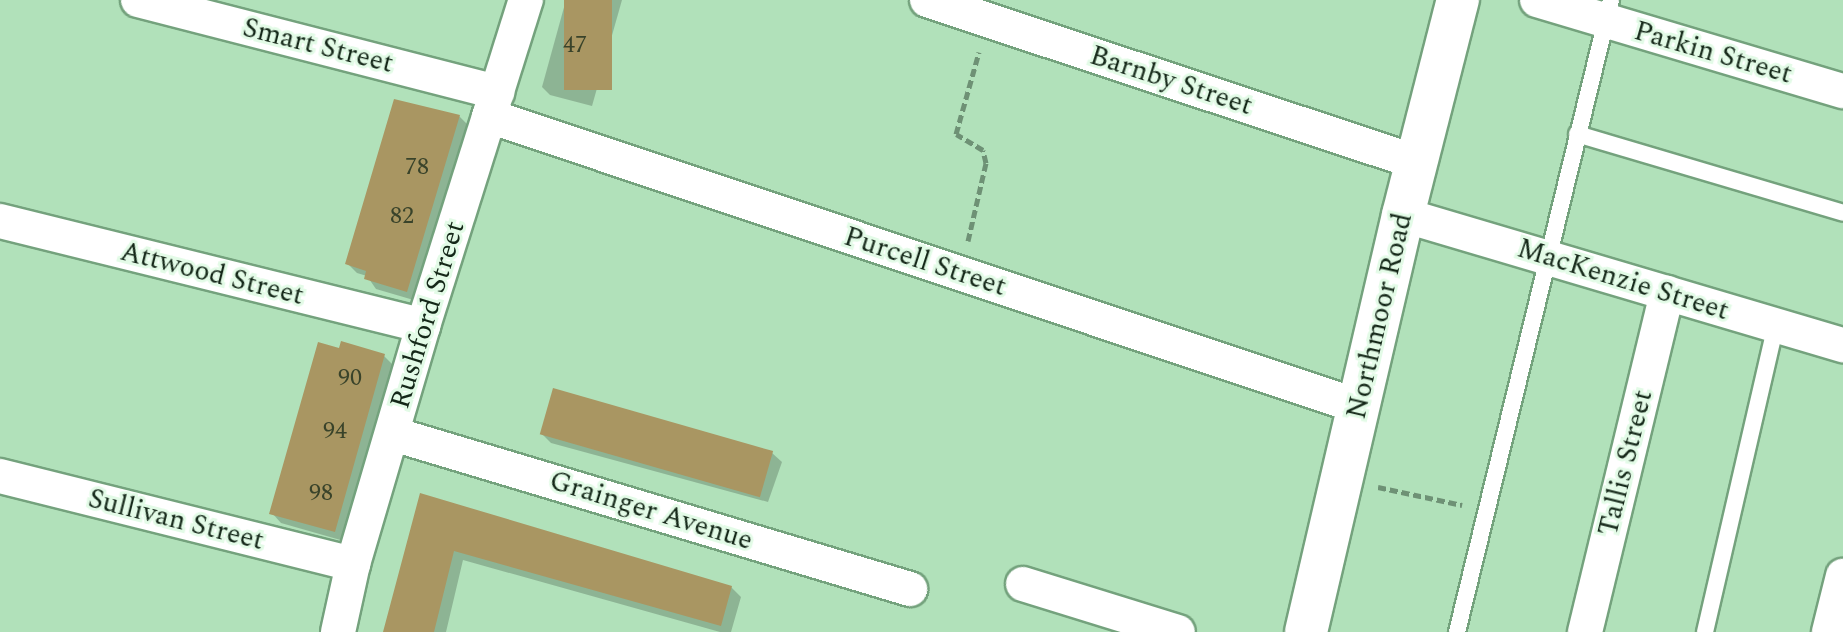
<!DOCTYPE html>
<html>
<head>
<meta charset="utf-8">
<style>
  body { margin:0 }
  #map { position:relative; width:1843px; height:632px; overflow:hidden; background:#b1e1ba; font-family:Spectral,serif }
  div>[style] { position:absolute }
  .shadow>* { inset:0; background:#0003 }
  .building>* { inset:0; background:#a99662; transform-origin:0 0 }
  .path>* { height:5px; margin-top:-2.5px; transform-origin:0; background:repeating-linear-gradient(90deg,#6e9175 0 8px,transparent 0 12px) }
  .roads { filter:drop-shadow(2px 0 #74a27d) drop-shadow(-2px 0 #74a27d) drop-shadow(0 2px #74a27d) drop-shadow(0 -2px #74a27d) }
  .service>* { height:16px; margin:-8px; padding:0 8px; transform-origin:8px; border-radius:8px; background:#fff }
  .minor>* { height:34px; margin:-17px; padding:0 17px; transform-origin:17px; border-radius:17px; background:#fff }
  .tertiary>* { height:42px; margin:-21px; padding:0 21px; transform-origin:21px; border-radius:21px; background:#fff }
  span { translate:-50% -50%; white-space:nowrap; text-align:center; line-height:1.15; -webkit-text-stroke:6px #e3fbe7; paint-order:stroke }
  .number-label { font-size:24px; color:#39432a }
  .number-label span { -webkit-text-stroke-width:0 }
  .street-label { font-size:28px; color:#142718 }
</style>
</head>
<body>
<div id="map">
  <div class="shadow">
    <i style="clip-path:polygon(566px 0,622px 0,592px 106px,550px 95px,542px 87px)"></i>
    <i style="clip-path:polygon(459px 116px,469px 126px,417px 301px,376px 289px,367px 276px,357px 273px,347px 263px)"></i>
    <i style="clip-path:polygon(341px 350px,384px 356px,394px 366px,344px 541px,281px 523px,272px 513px)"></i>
    <i style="clip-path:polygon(541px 433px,772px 453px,782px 462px,768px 502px,551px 443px)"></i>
    <i style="clip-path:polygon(421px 496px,731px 587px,741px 597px,731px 632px,720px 632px,463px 560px,446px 632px,385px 632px)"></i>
  </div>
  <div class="building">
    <i style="left:564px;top:0;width:48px;height:90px"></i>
    <i style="clip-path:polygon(394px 99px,460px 115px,407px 292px,364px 279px,366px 271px,345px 264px)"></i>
    <i style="clip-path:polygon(341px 341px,385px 354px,335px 532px,269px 514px,318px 342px,339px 348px)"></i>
    <i style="left:553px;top:388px;width:229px;height:48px;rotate:16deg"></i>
    <i style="clip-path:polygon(420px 493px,732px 586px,721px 626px,454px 551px,434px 632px,383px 632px)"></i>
  </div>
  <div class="path">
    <i style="left:968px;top:241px;width:80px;rotate:-77deg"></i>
    <i style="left:986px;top:163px;width:13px;rotate:-103deg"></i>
    <i style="left:983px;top:150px;width:31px;rotate:-149deg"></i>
    <i style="left:956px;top:134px;width:85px;rotate:-74.3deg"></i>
    <i style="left:1378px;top:487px;width:86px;rotate:12.1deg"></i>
  </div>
  <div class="roads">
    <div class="service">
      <i style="left:1577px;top:134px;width:277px;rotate:16.5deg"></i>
      <i style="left:1457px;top:632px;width:650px;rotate:-76.31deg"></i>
      <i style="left:1705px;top:632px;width:315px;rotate:-77deg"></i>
    </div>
    <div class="minor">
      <i style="left:138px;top:0;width:371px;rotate:14.4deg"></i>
      <i style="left:927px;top:0;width:515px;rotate:18.33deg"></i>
      <i style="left:1537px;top:0;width:319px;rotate:16.6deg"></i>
      <i style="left:489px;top:116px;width:918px;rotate:18.47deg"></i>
      <i style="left:1403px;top:215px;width:459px;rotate:16.5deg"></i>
      <i style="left:0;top:221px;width:436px;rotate:13.9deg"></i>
      <i style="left:393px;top:434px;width:540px;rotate:16.69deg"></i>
      <i style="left:0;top:476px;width:364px;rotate:14deg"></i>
      <i style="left:1023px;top:584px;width:162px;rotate:17.2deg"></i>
      <i style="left:338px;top:632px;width:70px;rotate:-77.6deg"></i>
      <i style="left:353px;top:564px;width:248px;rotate:-73.6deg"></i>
      <i style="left:423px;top:326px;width:342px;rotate:-72.5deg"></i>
      <i style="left:1585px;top:632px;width:349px;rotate:-76.4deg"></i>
      <i style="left:1829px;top:632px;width:58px;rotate:-76deg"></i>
    </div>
    <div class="tertiary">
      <i style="left:1306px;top:632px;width:428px;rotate:-76.9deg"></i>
      <i style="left:1403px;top:215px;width:222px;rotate:-75.7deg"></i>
    </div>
  </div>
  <div class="number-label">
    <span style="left:575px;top:46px">47</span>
    <span style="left:417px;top:168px">78</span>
    <span style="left:402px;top:217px">82</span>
    <span style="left:350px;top:379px">90</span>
    <span style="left:335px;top:432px">94</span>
    <span style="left:321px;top:494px">98</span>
  </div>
  <div class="street-label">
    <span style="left:318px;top:46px;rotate:14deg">Smart Street</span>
    <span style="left:1713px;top:53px;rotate:16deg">Parkin Street</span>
    <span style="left:1171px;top:81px;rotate:18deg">Barnby Street</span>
    <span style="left:925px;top:262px;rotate:18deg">Purcell Street</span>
    <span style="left:212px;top:274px;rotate:14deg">Attwood Street</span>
    <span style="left:1623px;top:280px;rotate:17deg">MacKenzie Street</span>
    <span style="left:428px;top:315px;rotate:-73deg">Rushford Street</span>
    <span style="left:1380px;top:316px;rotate:-77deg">Northmoor Road</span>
    <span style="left:1626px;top:463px;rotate:-76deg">Tallis Street</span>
    <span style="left:651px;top:511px;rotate:17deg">Grainger Avenue</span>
    <span style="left:176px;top:520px;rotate:14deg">Sullivan Street</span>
  </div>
</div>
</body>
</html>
